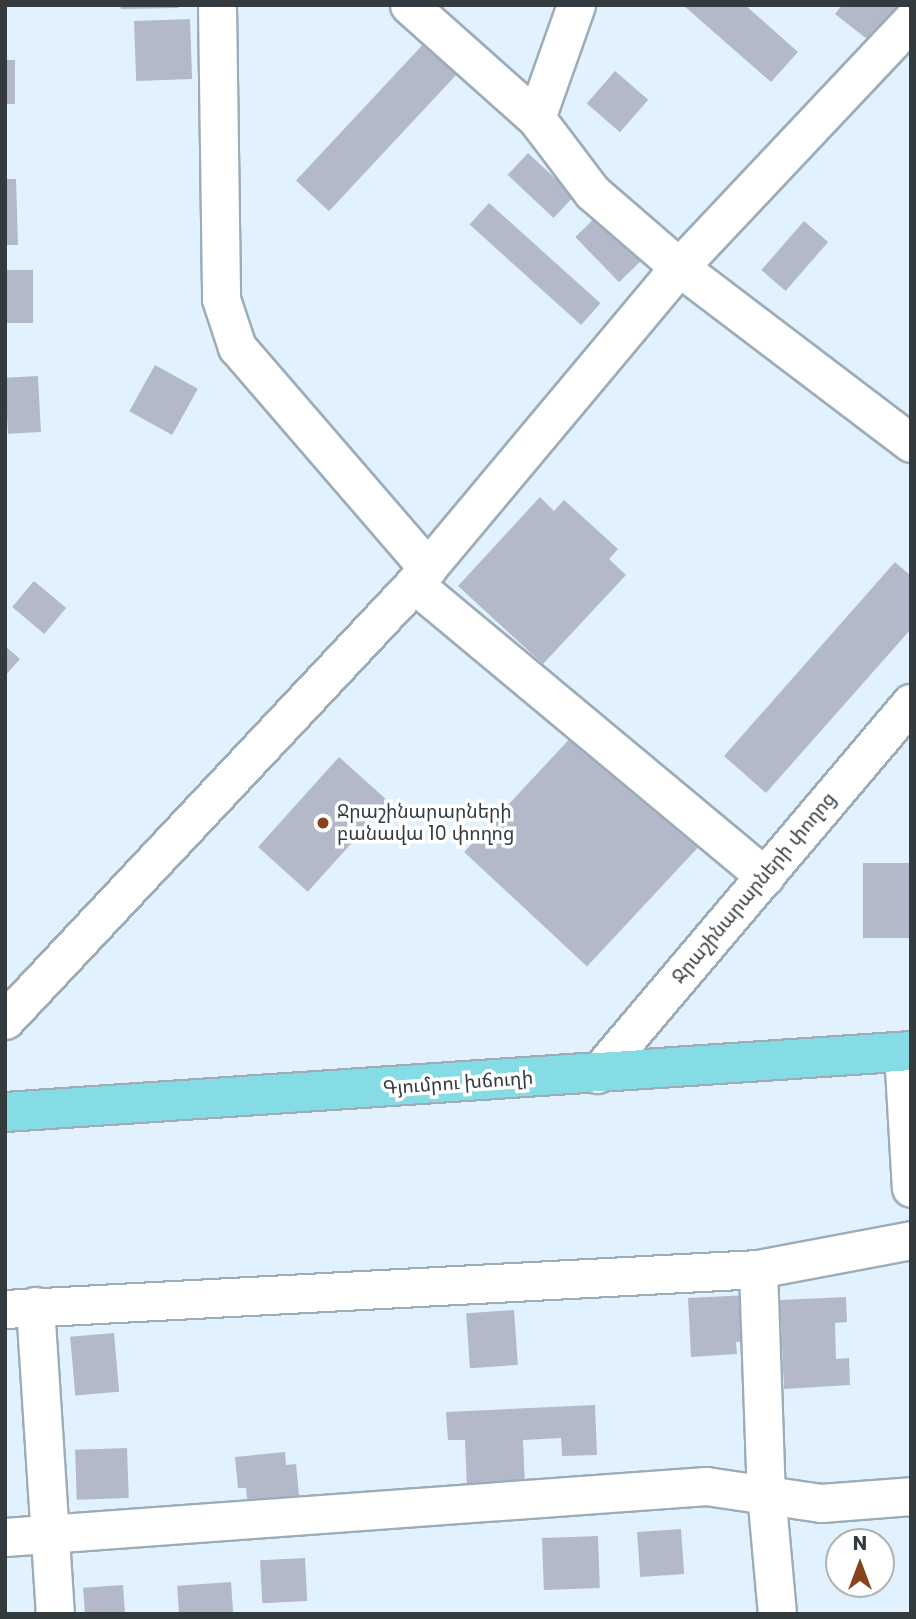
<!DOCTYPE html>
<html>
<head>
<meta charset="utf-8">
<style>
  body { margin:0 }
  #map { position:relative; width:916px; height:1619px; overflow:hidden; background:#e1f2fe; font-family:Poppins,"Noto Sans Armenian",sans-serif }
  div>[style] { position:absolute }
  .building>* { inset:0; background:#b4b9c9; transform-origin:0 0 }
  .roads { filter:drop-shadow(2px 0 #9dadb8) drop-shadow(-2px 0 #9dadb8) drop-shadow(0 2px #9dadb8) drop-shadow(0 -2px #9dadb8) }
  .minor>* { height:37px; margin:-18.5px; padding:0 18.5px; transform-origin:18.5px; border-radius:18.5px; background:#fff }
  .major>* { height:38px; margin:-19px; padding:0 19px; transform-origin:19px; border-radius:19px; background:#86dce4 }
  .dots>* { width:19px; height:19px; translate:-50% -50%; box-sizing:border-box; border:4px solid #fff; border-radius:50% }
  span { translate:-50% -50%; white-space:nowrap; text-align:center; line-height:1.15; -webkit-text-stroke:7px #fff; paint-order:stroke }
  .poi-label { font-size:19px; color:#343b3f }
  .left { translate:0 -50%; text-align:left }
  .street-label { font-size:19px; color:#343b3f }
  .frame { position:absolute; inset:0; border:7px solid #343b3f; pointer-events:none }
  .north { position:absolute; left:825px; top:1528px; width:70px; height:70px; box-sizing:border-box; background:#fff; border:2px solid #aeb1b2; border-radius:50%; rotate:0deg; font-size:19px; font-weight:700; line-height:28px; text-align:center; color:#343b3f }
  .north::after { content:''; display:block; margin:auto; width:24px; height:32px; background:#88421c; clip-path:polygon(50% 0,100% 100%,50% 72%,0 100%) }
</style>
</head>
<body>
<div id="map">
  <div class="building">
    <i style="clip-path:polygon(120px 5px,178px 5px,178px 8px,121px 9px)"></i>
    <i style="clip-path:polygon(683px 5px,745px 5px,798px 52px,771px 82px)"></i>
    <i style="clip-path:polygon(842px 5px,903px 5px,872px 43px,835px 14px)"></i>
    <i style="left:190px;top:19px;width:60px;height:56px;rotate:88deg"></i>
    <i style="left:429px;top:38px;width:45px;height:195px;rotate:43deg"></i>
    <i style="left:5px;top:60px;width:10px;height:44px"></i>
    <i style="left:615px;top:71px;width:44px;height:43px;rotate:41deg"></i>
    <i style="left:528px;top:153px;width:63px;height:30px;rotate:43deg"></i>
    <i style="clip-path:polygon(5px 179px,16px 179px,18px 245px,5px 245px)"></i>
    <i style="left:489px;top:203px;width:150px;height:29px;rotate:42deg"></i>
    <i style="left:599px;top:214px;width:63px;height:33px;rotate:46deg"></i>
    <i style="left:804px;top:221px;width:32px;height:65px;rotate:41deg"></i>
    <i style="left:5px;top:270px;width:28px;height:53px"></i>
    <i style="left:155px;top:365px;width:49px;height:53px;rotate:29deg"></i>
    <i style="left:38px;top:376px;width:56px;height:33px;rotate:87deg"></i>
    <i style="clip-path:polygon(540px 497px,554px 511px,564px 500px,618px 549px,609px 559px,626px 575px,543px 664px,458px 586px)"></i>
    <i style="clip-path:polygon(895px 562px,911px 576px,911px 629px,766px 793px,724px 756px)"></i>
    <i style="left:34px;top:581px;width:42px;height:34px;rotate:40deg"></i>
    <i style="clip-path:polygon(5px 646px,20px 659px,5px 676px)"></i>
    <i style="left:576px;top:732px;width:168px;height:164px;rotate:43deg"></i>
    <i style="left:339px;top:757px;width:67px;height:121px;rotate:42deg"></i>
    <i style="left:863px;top:863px;width:48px;height:75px"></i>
    <i style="clip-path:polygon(750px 1295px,753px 1341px,736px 1342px,737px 1354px,691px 1357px,688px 1298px)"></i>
    <i style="clip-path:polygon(846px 1297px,847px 1322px,835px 1323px,836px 1359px,849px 1358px,850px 1385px,784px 1389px,780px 1300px)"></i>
    <i style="left:514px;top:1310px;width:55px;height:48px;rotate:86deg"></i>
    <i style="left:114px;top:1333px;width:59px;height:44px;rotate:85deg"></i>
    <i style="clip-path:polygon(595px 1405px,597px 1455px,562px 1456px,561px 1438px,523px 1440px,525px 1486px,467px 1489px,465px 1440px,448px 1440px,446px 1412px)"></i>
    <i style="left:127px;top:1448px;width:50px;height:52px;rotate:88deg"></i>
    <i style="clip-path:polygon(285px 1452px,286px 1465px,296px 1464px,300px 1505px,248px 1510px,246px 1488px,238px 1488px,235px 1457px)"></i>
    <i style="left:681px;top:1529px;width:45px;height:44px;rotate:86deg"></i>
    <i style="left:598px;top:1536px;width:52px;height:56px;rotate:88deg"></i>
    <i style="left:305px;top:1558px;width:43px;height:45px;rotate:87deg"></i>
    <i style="left:231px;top:1582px;width:32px;height:54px;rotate:86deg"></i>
    <i style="left:123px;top:1585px;width:29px;height:40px;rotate:86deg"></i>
  </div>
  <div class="roads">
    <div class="minor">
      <i style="left:217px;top:5px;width:294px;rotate:89.2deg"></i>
      <i style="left:221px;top:299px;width:51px;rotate:71.6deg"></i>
      <i style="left:237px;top:347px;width:292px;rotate:49.2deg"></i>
      <i style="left:409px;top:5px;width:170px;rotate:41.7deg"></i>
      <i style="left:536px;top:118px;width:93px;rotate:52.9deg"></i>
      <i style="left:592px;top:192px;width:115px;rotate:40.8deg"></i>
      <i style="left:679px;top:267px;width:291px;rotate:37.2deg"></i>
      <i style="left:536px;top:118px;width:120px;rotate:-70.5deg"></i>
      <i style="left:414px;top:584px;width:457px;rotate:39.8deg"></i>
      <i style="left:5px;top:1020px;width:598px;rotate:-46.83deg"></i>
      <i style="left:414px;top:584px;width:413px;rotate:-50.1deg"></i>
      <i style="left:679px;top:267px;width:338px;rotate:-46.7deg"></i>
      <i style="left:903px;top:1051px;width:137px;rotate:86.7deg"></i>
      <i style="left:597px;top:1074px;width:486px;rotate:-49.8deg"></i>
      <i style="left:758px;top:1269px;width:224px;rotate:88deg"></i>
      <i style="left:766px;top:1493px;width:121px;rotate:84.8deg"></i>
      <i style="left:35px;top:1306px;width:309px;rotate:86.3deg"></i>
      <i style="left:5px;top:1309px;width:754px;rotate:-3.04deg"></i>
      <i style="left:758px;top:1269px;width:156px;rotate:-10.7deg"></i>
      <i style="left:5px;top:1537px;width:703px;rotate:-4.16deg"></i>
      <i style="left:706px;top:1486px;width:116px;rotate:8.4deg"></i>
      <i style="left:821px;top:1503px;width:90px;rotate:-4.4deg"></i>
    </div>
    <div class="major">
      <i style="left:5px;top:1112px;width:908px;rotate:-3.85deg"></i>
    </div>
  </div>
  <div class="dots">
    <i style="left:323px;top:823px;background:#88421c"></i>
  </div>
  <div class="poi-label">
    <span class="left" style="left:337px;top:823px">Ջրաշինարարների<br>բանավա 10 փողոց</span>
  </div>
  <div class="street-label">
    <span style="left:754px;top:888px;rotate:-50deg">Ջրաշինարարների փողոց</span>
    <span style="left:458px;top:1083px;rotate:-4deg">Գյումրու խճուղի</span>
  </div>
  <div class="frame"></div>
  <div class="north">N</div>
</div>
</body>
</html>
